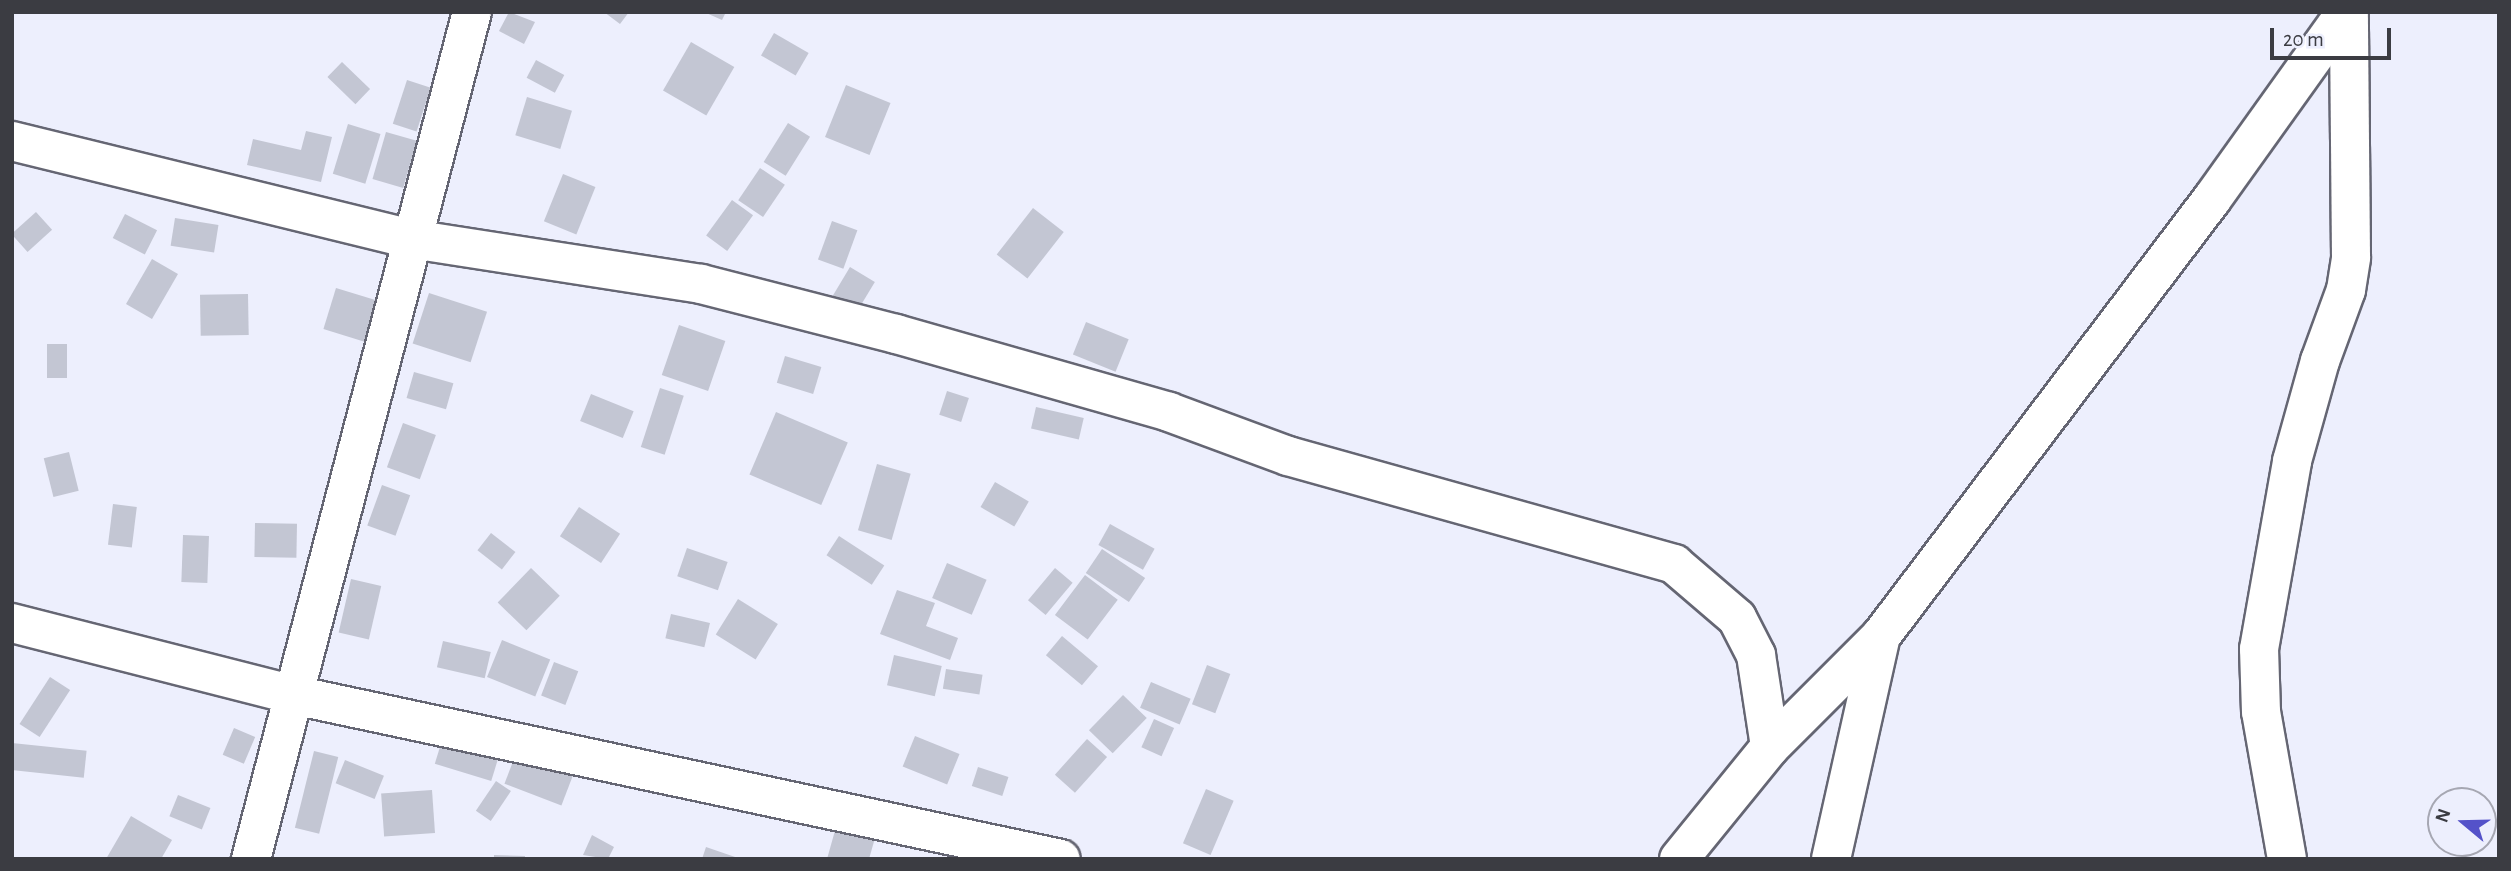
<!DOCTYPE html>
<html>
<head>
<meta charset="utf-8">
<style>
  body { margin:0 }
  #map { position:relative; width:2511px; height:871px; overflow:hidden; background:#edeffd; font-family:"Alegreya Sans",sans-serif }
  div>[style] { position:absolute }
  .building>* { inset:0; background:#c3c6d3; transform-origin:0 0 }
  .roads { filter:drop-shadow(2px 0 #656673) drop-shadow(-2px 0 #656673) drop-shadow(0 2px #656673) drop-shadow(0 -2px #656673) }
  .minor>* { height:38px; margin:-19px; padding:0 19px; transform-origin:19px; border-radius:19px; background:#fff }
  .major>* { height:38px; margin:-19px; padding:0 19px; transform-origin:19px; border-radius:19px; background:#fff }
  span { translate:-50% -50%; white-space:nowrap; text-align:center; line-height:1.15; -webkit-text-stroke:5px #edeffd; paint-order:stroke }
  .frame { position:absolute; inset:0; border:14px solid #3b3c42; pointer-events:none }
  .north { position:absolute; left:2427px; top:787px; width:70px; height:70px; box-sizing:border-box; background:#edeffd; border:2px solid #a6a7b2; border-radius:50%; rotate:289deg; font-size:19px; font-weight:700; line-height:28px; text-align:center; color:#3b3c42 }
  .north::after { content:''; display:block; margin:auto; width:24px; height:32px; background:#5452c9; clip-path:polygon(50% 0,100% 100%,50% 72%,0 100%) }
  .scale { position:absolute; left:2270px; top:28px; width:121px; height:32px; box-sizing:border-box; border:4px solid #3b3c42; border-top:0; padding-left:9px; font-size:21px; line-height:24px; white-space:nowrap; color:#3b3c42; -webkit-text-stroke:5px #edeffd; paint-order:stroke }
</style>
</head>
<body>
<div id="map">
  <div class="building">
    <i style="clip-path:polygon(509px 12px,535px 22px,524px 44px,499px 31px)"></i>
    <i style="clip-path:polygon(604px 12px,629px 12px,620px 24px)"></i>
    <i style="clip-path:polygon(704px 12px,726px 12px,722px 20px)"></i>
    <i style="left:774px;top:33px;width:40px;height:26px;rotate:30deg"></i>
    <i style="left:691px;top:42px;width:50px;height:56px;rotate:30deg"></i>
    <i style="left:536px;top:60px;width:32px;height:20px;rotate:28deg"></i>
    <i style="left:342px;top:62px;width:39px;height:21px;rotate:44deg"></i>
    <i style="left:407px;top:80px;width:25px;height:46px;rotate:18deg"></i>
    <i style="left:846px;top:85px;width:48px;height:56px;rotate:22deg"></i>
    <i style="left:527px;top:97px;width:47px;height:40px;rotate:17deg"></i>
    <i style="left:788px;top:123px;width:26px;height:46px;rotate:32deg"></i>
    <i style="left:348px;top:124px;width:34px;height:52px;rotate:17deg"></i>
    <i style="clip-path:polygon(306px 131px,332px 137px,321px 182px,247px 165px,253px 139px,301px 150px)"></i>
    <i style="left:386px;top:132px;width:32px;height:49px;rotate:16deg"></i>
    <i style="left:760px;top:168px;width:30px;height:39px;rotate:34deg"></i>
    <i style="left:563px;top:174px;width:35px;height:51px;rotate:22deg"></i>
    <i style="left:732px;top:200px;width:26px;height:44px;rotate:36deg"></i>
    <i style="left:1033px;top:208px;width:39px;height:59px;rotate:38deg"></i>
    <i style="left:36px;top:212px;width:24px;height:33px;rotate:48deg"></i>
    <i style="left:125px;top:214px;width:36px;height:27px;rotate:27deg"></i>
    <i style="left:175px;top:218px;width:44px;height:28px;rotate:9deg"></i>
    <i style="left:832px;top:221px;width:27px;height:41px;rotate:20deg"></i>
    <i style="left:152px;top:259px;width:30px;height:52px;rotate:30deg"></i>
    <i style="left:850px;top:267px;width:29px;height:34px;rotate:31deg"></i>
    <i style="left:336px;top:288px;width:48px;height:43px;rotate:17deg"></i>
    <i style="left:429px;top:293px;width:61px;height:53px;rotate:18deg"></i>
    <i style="left:248px;top:294px;width:41px;height:48px;rotate:89deg"></i>
    <i style="left:1086px;top:322px;width:46px;height:35px;rotate:22deg"></i>
    <i style="left:679px;top:325px;width:49px;height:53px;rotate:19deg"></i>
    <i style="left:47px;top:344px;width:20px;height:34px"></i>
    <i style="left:785px;top:356px;width:38px;height:28px;rotate:17deg"></i>
    <i style="left:414px;top:372px;width:41px;height:27px;rotate:16deg"></i>
    <i style="left:660px;top:388px;width:25px;height:62px;rotate:18deg"></i>
    <i style="left:947px;top:391px;width:23px;height:25px;rotate:18deg"></i>
    <i style="left:591px;top:394px;width:46px;height:29px;rotate:22deg"></i>
    <i style="left:1036px;top:407px;width:49px;height:22px;rotate:13deg"></i>
    <i style="left:776px;top:412px;width:78px;height:68px;rotate:23deg"></i>
    <i style="left:403px;top:423px;width:35px;height:47px;rotate:20deg"></i>
    <i style="left:69px;top:452px;width:40px;height:26px;rotate:76deg"></i>
    <i style="left:877px;top:464px;width:35px;height:69px;rotate:16deg"></i>
    <i style="left:995px;top:482px;width:39px;height:29px;rotate:30deg"></i>
    <i style="left:382px;top:485px;width:30px;height:43px;rotate:20deg"></i>
    <i style="left:113px;top:504px;width:24px;height:41px;rotate:7deg"></i>
    <i style="left:579px;top:507px;width:49px;height:35px;rotate:33deg"></i>
    <i style="left:255px;top:523px;width:42px;height:34px;rotate:1deg"></i>
    <i style="left:1110px;top:524px;width:51px;height:24px;rotate:29deg"></i>
    <i style="left:491px;top:533px;width:31px;height:22px;rotate:38deg"></i>
    <i style="left:183px;top:535px;width:26px;height:47px;rotate:2deg"></i>
    <i style="left:839px;top:536px;width:54px;height:23px;rotate:33deg"></i>
    <i style="left:687px;top:548px;width:43px;height:30px;rotate:19deg"></i>
    <i style="left:1102px;top:549px;width:52px;height:29px;rotate:34deg"></i>
    <i style="left:947px;top:563px;width:43px;height:38px;rotate:23deg"></i>
    <i style="left:531px;top:568px;width:40px;height:48px;rotate:44deg"></i>
    <i style="left:1055px;top:568px;width:23px;height:42px;rotate:40deg"></i>
    <i style="left:1085px;top:575px;width:41px;height:50px;rotate:37deg"></i>
    <i style="left:351px;top:579px;width:31px;height:55px;rotate:13deg"></i>
    <i style="clip-path:polygon(897px 590px,935px 603px,926px 626px,958px 638px,950px 660px,880px 634px)"></i>
    <i style="left:738px;top:599px;width:47px;height:42px;rotate:32deg"></i>
    <i style="left:671px;top:614px;width:40px;height:25px;rotate:13deg"></i>
    <i style="left:1062px;top:636px;width:47px;height:25px;rotate:40deg"></i>
    <i style="left:502px;top:640px;width:52px;height:40px;rotate:22deg"></i>
    <i style="left:443px;top:641px;width:49px;height:27px;rotate:13deg"></i>
    <i style="left:894px;top:655px;width:49px;height:31px;rotate:13deg"></i>
    <i style="left:554px;top:662px;width:26px;height:36px;rotate:21deg"></i>
    <i style="left:1207px;top:665px;width:25px;height:42px;rotate:21deg"></i>
    <i style="left:946px;top:669px;width:37px;height:20px;rotate:9deg"></i>
    <i style="left:50px;top:677px;width:24px;height:56px;rotate:33deg"></i>
    <i style="left:1151px;top:682px;width:43px;height:28px;rotate:23deg"></i>
    <i style="left:1123px;top:695px;width:33px;height:49px;rotate:44deg"></i>
    <i style="left:1154px;top:719px;width:22px;height:31px;rotate:24deg"></i>
    <i style="left:234px;top:728px;width:23px;height:29px;rotate:23deg"></i>
    <i style="left:915px;top:736px;width:48px;height:33px;rotate:22deg"></i>
    <i style="left:443px;top:737px;width:59px;height:28px;rotate:17deg"></i>
    <i style="left:1087px;top:739px;width:27px;height:48px;rotate:42deg"></i>
    <i style="left:12px;top:743px;width:75px;height:27px;rotate:6deg"></i>
    <i style="left:314px;top:751px;width:25px;height:79px;rotate:14deg"></i>
    <i style="left:517px;top:751px;width:61px;height:35px;rotate:21deg"></i>
    <i style="left:345px;top:760px;width:42px;height:25px;rotate:22deg"></i>
    <i style="left:978px;top:767px;width:32px;height:20px;rotate:18deg"></i>
    <i style="left:496px;top:781px;width:18px;height:36px;rotate:34deg"></i>
    <i style="left:1206px;top:789px;width:30px;height:59px;rotate:23deg"></i>
    <i style="left:432px;top:790px;width:43px;height:51px;rotate:86deg"></i>
    <i style="left:178px;top:795px;width:35px;height:23px;rotate:22deg"></i>
    <i style="clip-path:polygon(131px 816px,172px 840px,161px 859px,106px 859px)"></i>
    <i style="clip-path:polygon(836px 827px,875px 838px,869px 859px,827px 859px)"></i>
    <i style="clip-path:polygon(592px 835px,614px 847px,608px 859px,583px 855px)"></i>
    <i style="clip-path:polygon(706px 847px,738px 858px,738px 859px,702px 859px)"></i>
    <i style="clip-path:polygon(494px 855px,525px 856px,525px 859px,494px 859px)"></i>
  </div>
  <div class="roads">
    <div class="minor">
      <i style="left:12px;top:141px;width:411px;rotate:13.8deg"></i>
      <i style="left:411px;top:239px;width:293px;rotate:8.8deg"></i>
      <i style="left:701px;top:284px;width:201px;rotate:14.4deg"></i>
      <i style="left:896px;top:334px;width:284px;rotate:15.9deg"></i>
      <i style="left:1169px;top:412px;width:127px;rotate:20.3deg"></i>
      <i style="left:1288px;top:456px;width:401px;rotate:15.6deg"></i>
      <i style="left:1674px;top:564px;width:83px;rotate:40.6deg"></i>
      <i style="left:1737px;top:618px;width:42px;rotate:62.8deg"></i>
      <i style="left:1756px;top:655px;width:93px;rotate:81.3deg"></i>
      <i style="left:12px;top:623px;width:291px;rotate:14.3deg"></i>
      <i style="left:294px;top:695px;width:784px;rotate:12.07deg"></i>
      <i style="left:251px;top:859px;width:875px;rotate:-75.38deg"></i>
      <i style="left:1831px;top:859px;width:229px;rotate:-77.4deg"></i>
      <i style="left:2287px;top:859px;width:149px;rotate:-100deg"></i>
      <i style="left:2261px;top:712px;width:63px;rotate:-91.8deg"></i>
      <i style="left:2259px;top:649px;width:191px;rotate:-80deg"></i>
      <i style="left:2292px;top:461px;width:104px;rotate:-74.4deg"></i>
      <i style="left:2320px;top:361px;width:76px;rotate:-69.9deg"></i>
      <i style="left:2346px;top:290px;width:33px;rotate:-81deg"></i>
      <i style="left:2351px;top:257px;width:245px;rotate:-90.5deg"></i>
    </div>
    <div class="major">
      <i style="left:1679px;top:859px;width:144px;rotate:-50.9deg"></i>
      <i style="left:1770px;top:747px;width:157px;rotate:-45deg"></i>
      <i style="left:1881px;top:636px;width:548px;rotate:-52.86deg"></i>
      <i style="left:2212px;top:199px;width:230px;rotate:-54.4deg"></i>
    </div>
  </div>
  <div class="frame"></div>
  <div class="north">N</div>
  <div class="scale">20 m</div>
</div>
</body>
</html>
